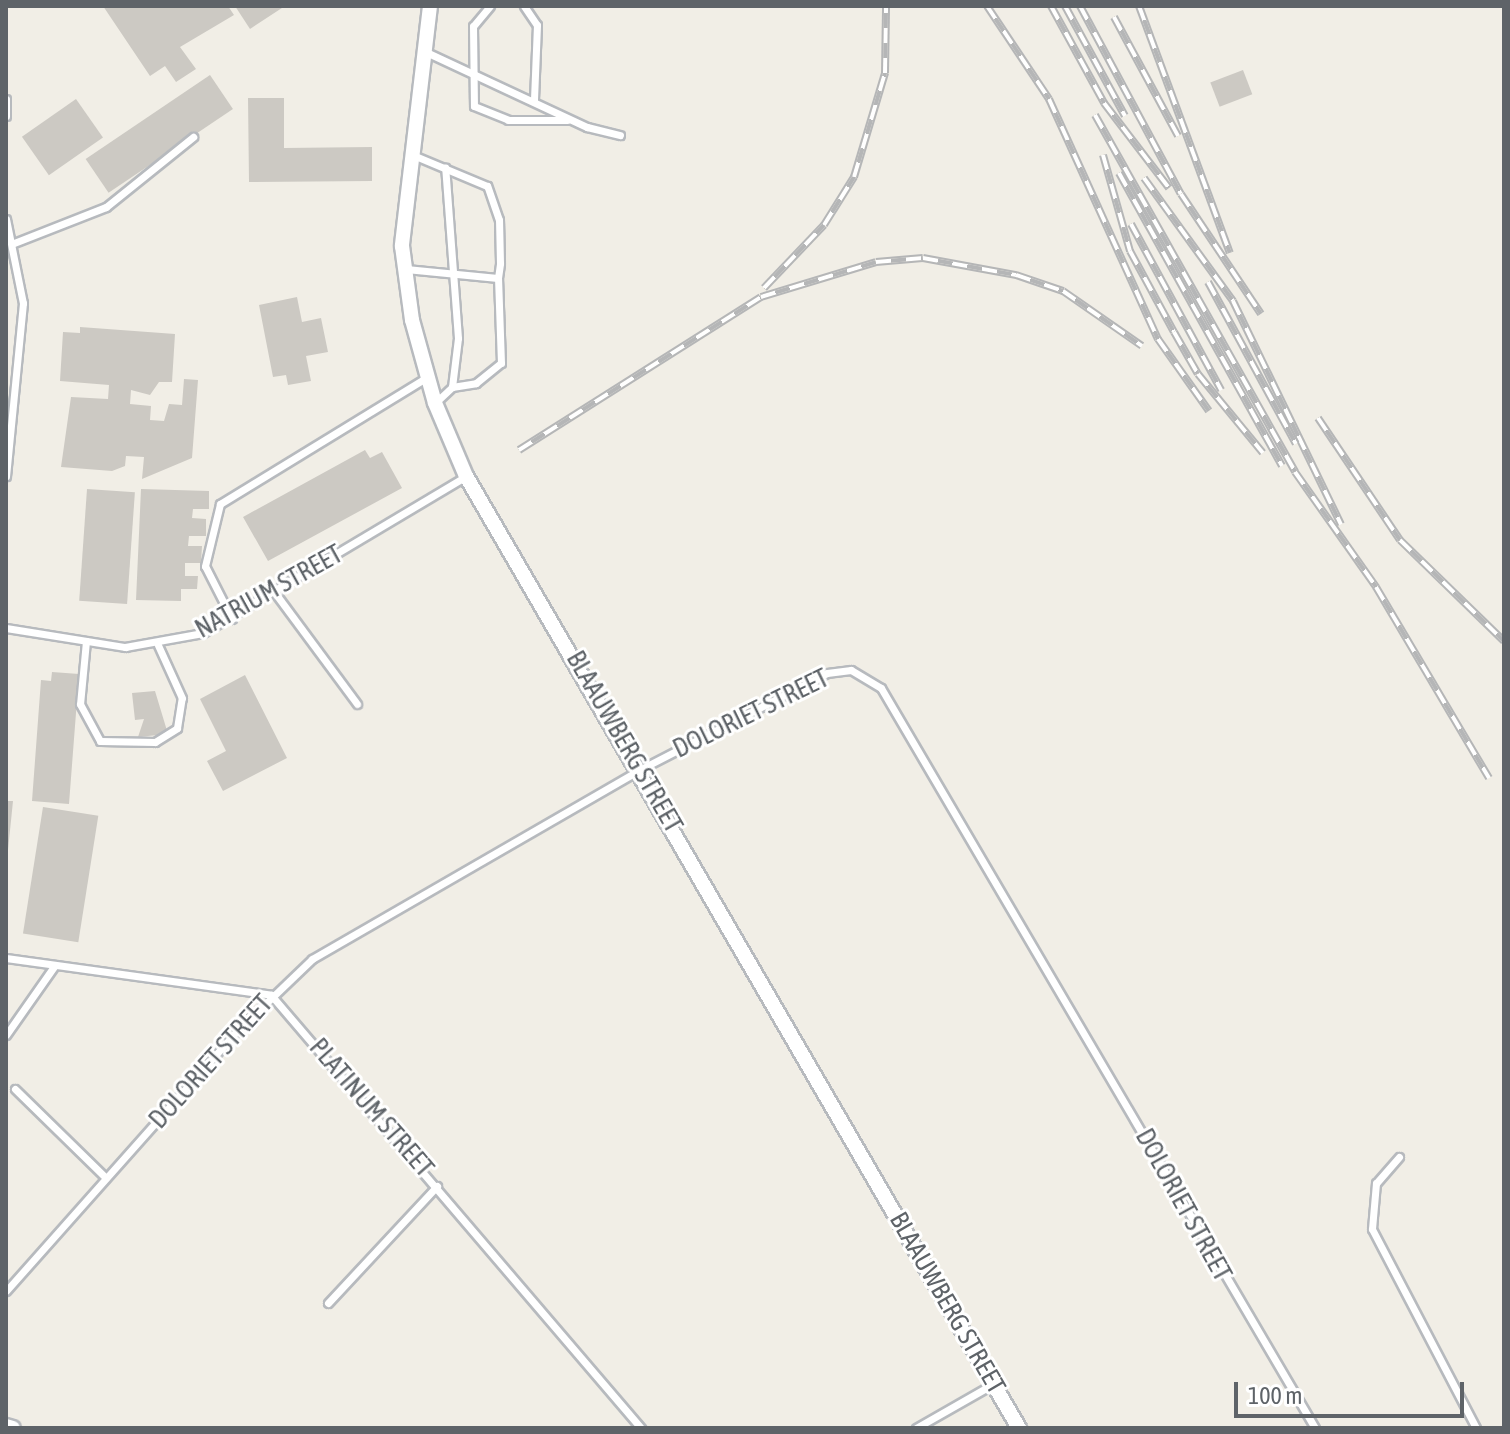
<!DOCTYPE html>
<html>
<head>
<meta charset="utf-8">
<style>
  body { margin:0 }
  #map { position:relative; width:1510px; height:1434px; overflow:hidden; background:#f1eee6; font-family:"Asap Condensed",sans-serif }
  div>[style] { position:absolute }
  .building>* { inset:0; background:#ccc9c3; transform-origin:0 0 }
  .roads { filter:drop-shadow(2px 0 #b7babe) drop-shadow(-2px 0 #b7babe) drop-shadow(0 2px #b7babe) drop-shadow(0 -2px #b7babe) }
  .service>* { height:7px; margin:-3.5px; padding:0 3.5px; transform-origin:3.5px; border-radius:3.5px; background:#fff }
  .minor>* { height:14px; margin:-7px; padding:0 7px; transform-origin:7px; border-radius:7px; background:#fff }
  .rail>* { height:8px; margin-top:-4px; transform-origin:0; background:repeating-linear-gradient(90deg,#fff 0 15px,#b5b6b7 0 30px); box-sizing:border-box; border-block:2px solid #b5b6b7 }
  span { translate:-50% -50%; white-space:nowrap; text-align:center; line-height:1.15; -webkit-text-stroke:6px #fff; paint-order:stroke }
  .street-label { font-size:26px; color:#5e6368 }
  .frame { position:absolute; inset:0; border:8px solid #5e6368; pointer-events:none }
  .scale { position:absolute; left:1234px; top:1382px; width:230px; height:36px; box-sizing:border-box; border:4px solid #5e6368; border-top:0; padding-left:10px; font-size:24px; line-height:28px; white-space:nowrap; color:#5e6368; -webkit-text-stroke:6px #fff; paint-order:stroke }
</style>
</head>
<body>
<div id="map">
  <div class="building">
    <i style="clip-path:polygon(103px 6px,228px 6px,234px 15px,180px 47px,196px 69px,176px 82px,165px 66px,150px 76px)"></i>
    <i style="clip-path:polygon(235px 6px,285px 6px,250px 29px)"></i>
    <i style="left:1243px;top:70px;width:26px;height:35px;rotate:69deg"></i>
    <i style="left:210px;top:75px;width:41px;height:150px;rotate:56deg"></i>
    <i style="clip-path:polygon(248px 98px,284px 98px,284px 148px,372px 147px,372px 181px,249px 182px)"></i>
    <i style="left:76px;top:99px;width:47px;height:66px;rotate:55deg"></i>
    <i style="clip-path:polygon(297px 297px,302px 322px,321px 318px,328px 352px,306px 356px,311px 381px,288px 385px,286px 375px,273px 377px,259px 305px)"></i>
    <i style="clip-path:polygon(80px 327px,175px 334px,172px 382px,159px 382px,150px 395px,131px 390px,130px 404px,151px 406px,150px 420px,164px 421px,169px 404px,182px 405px,184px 379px,198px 380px,192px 458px,142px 479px,144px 457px,126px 456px,125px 466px,112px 471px,61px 467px,71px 397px,108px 399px,109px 385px,60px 381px,63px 332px,80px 333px)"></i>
    <i style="clip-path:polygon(365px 450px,370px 458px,382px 452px,402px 488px,268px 561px,243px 517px)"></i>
    <i style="left:87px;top:489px;width:48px;height:112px;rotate:4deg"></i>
    <i style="clip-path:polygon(141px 489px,209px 491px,209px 509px,193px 509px,192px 518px,206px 519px,206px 536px,189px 536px,188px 546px,202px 546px,201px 563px,185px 563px,185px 576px,198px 576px,197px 589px,181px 589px,181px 601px,136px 600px)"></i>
    <i style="clip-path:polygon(52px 672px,79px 674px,69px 804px,32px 801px,41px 680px,51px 681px)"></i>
    <i style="clip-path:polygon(245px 675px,287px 758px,223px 791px,207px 761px,226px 751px,200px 699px)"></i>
    <i style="clip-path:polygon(155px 691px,168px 734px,138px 737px,144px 719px,135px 720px,132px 693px)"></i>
    <i style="clip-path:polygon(6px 801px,13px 801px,8px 850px,6px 850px)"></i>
    <i style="left:43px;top:807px;width:56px;height:128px;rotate:9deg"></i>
  </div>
  <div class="roads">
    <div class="service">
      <i style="left:490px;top:6px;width:26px;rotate:130deg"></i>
      <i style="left:473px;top:26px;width:80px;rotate:89.3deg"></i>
      <i style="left:474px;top:106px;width:37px;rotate:22deg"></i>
      <i style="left:508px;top:120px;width:59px"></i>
      <i style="left:524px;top:6px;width:23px;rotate:56deg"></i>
      <i style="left:537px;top:25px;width:76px;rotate:92.3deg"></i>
      <i style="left:426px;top:52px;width:178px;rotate:25deg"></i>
      <i style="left:587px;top:127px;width:34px;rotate:14deg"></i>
      <i style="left:6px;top:99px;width:17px;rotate:90deg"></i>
      <i style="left:6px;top:219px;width:86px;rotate:78.6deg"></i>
      <i style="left:23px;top:303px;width:174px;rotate:95.6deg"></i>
      <i style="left:14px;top:243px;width:99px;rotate:-21.4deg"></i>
      <i style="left:106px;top:207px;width:112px;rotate:-38.8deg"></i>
      <i style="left:406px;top:269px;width:92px;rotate:5.6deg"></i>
      <i style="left:498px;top:278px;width:15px;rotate:-82deg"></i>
      <i style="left:500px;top:263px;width:43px;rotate:-91.3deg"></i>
      <i style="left:499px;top:220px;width:36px;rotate:-109deg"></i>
      <i style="left:487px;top:186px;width:80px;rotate:-157.3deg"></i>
      <i style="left:452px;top:387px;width:24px;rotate:-9deg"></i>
      <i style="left:476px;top:383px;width:32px;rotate:-39deg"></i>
      <i style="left:501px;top:363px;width:85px;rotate:-92deg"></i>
      <i style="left:435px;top:403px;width:23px;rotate:-43deg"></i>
      <i style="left:452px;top:387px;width:49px;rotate:-83deg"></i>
      <i style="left:458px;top:338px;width:171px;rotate:-94.3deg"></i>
      <i style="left:275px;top:593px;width:138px;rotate:53.5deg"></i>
      <i style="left:232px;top:619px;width:59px;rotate:-117deg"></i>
      <i style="left:205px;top:566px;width:64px;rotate:-76.4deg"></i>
      <i style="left:220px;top:504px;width:243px;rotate:-31.5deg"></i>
      <i style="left:6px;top:628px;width:121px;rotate:9.1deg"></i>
      <i style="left:125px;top:647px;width:79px;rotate:-10.2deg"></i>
      <i style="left:203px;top:633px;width:306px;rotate:-30.8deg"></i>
      <i style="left:86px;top:641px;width:63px;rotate:95.4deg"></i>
      <i style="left:80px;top:704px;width:42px;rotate:61.6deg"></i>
      <i style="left:100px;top:741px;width:55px;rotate:1deg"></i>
      <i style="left:155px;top:742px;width:26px;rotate:-32deg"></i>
      <i style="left:177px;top:728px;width:30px;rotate:-81deg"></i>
      <i style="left:182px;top:698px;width:58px;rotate:-114.4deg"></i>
      <i style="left:6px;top:958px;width:268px;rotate:7.9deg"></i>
      <i style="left:271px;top:995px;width:570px;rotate:49.49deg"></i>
      <i style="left:6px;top:1035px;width:85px;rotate:-55deg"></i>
      <i style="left:15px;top:1089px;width:127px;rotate:44.4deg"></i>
      <i style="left:1399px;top:1157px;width:35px;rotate:131deg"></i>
      <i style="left:1376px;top:1183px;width:46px;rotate:95deg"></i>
      <i style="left:1372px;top:1229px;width:225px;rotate:62.4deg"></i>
      <i style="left:6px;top:1291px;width:351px;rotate:-48.4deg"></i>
      <i style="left:239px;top:1029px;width:101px;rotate:-43.8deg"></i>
      <i style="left:312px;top:959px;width:380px;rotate:-30deg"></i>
      <i style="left:641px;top:769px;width:209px;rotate:-27.3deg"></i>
      <i style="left:827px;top:673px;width:24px;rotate:-7deg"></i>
      <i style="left:851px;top:670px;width:35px;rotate:31deg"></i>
      <i style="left:881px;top:688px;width:858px;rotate:59.61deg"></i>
      <i style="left:328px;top:1303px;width:160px;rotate:-47deg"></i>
      <i style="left:916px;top:1428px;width:89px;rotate:-29.7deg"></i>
    </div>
    <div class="minor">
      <i style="left:430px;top:6px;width:242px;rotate:96.7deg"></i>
      <i style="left:402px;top:246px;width:75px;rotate:82.3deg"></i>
      <i style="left:412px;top:320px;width:86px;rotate:74.5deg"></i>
      <i style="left:435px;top:403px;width:79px;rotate:67deg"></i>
      <i style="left:466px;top:476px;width:1101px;rotate:59.85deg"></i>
      <i style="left:6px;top:1426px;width:7px;rotate:16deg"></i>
    </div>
  </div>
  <div class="rail">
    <i style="left:987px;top:6px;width:112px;rotate:56.3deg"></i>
    <i style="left:1049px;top:99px;width:264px;rotate:65.6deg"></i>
    <i style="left:1158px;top:339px;width:88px;rotate:54.7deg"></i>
    <i style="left:1051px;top:6px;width:111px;rotate:61.3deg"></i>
    <i style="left:1104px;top:103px;width:107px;rotate:52.6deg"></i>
    <i style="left:1065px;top:6px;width:125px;rotate:61.4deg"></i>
    <i style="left:1080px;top:6px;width:213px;rotate:61.8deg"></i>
    <i style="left:1181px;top:194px;width:144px;rotate:56.3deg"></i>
    <i style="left:1139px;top:6px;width:263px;rotate:69.8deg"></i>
    <i style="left:1114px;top:17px;width:135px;rotate:61.7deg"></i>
    <i style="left:1095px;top:115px;width:409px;rotate:60.7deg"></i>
    <i style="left:1295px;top:472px;width:141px;rotate:54.8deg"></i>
    <i style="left:1376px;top:587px;width:222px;rotate:59.4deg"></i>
    <i style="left:1103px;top:155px;width:100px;rotate:74.3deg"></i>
    <i style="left:1130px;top:251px;width:92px;rotate:61.5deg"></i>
    <i style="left:1174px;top:332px;width:48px;rotate:60.3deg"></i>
    <i style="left:1198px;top:374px;width:102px;rotate:50.6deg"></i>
    <i style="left:1119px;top:173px;width:335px;rotate:60.9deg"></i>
    <i style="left:1144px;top:178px;width:152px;rotate:54.1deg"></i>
    <i style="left:1233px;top:301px;width:248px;rotate:64.2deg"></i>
    <i style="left:1131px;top:224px;width:189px;rotate:61.5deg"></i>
    <i style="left:1208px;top:282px;width:184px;rotate:61.5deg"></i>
    <i style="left:764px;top:288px;width:87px;rotate:-46.4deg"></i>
    <i style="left:824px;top:225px;width:57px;rotate:-58deg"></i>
    <i style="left:854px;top:177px;width:109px;rotate:-73.4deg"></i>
    <i style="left:885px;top:73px;width:67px;rotate:-89.1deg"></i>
    <i style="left:1318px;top:418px;width:147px;rotate:56.1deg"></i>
    <i style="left:1400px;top:540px;width:145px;rotate:44.2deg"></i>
    <i style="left:519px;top:450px;width:286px;rotate:-32.3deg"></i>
    <i style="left:761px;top:297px;width:120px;rotate:-16.9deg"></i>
    <i style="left:876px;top:262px;width:47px;rotate:-4.9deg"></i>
    <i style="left:923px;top:258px;width:95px;rotate:10.4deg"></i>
    <i style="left:1016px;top:275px;width:50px;rotate:18.8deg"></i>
    <i style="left:1063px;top:291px;width:96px;rotate:34.8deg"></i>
  </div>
  <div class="street-label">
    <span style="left:269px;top:592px;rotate:-29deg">NATRIUM STREET</span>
    <span style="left:751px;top:714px;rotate:-26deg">DOLORIET STREET</span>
    <span style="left:624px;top:742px;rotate:60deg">BLAAUWBERG STREET</span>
    <span style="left:211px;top:1062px;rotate:-48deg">DOLORIET STREET</span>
    <span style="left:371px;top:1108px;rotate:49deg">PLATINUM STREET</span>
    <span style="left:1183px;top:1205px;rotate:61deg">DOLORIET STREET</span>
    <span style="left:947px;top:1303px;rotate:60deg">BLAAUWBERG STREET</span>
  </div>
  <div class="frame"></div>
  <div class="scale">100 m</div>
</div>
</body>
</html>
